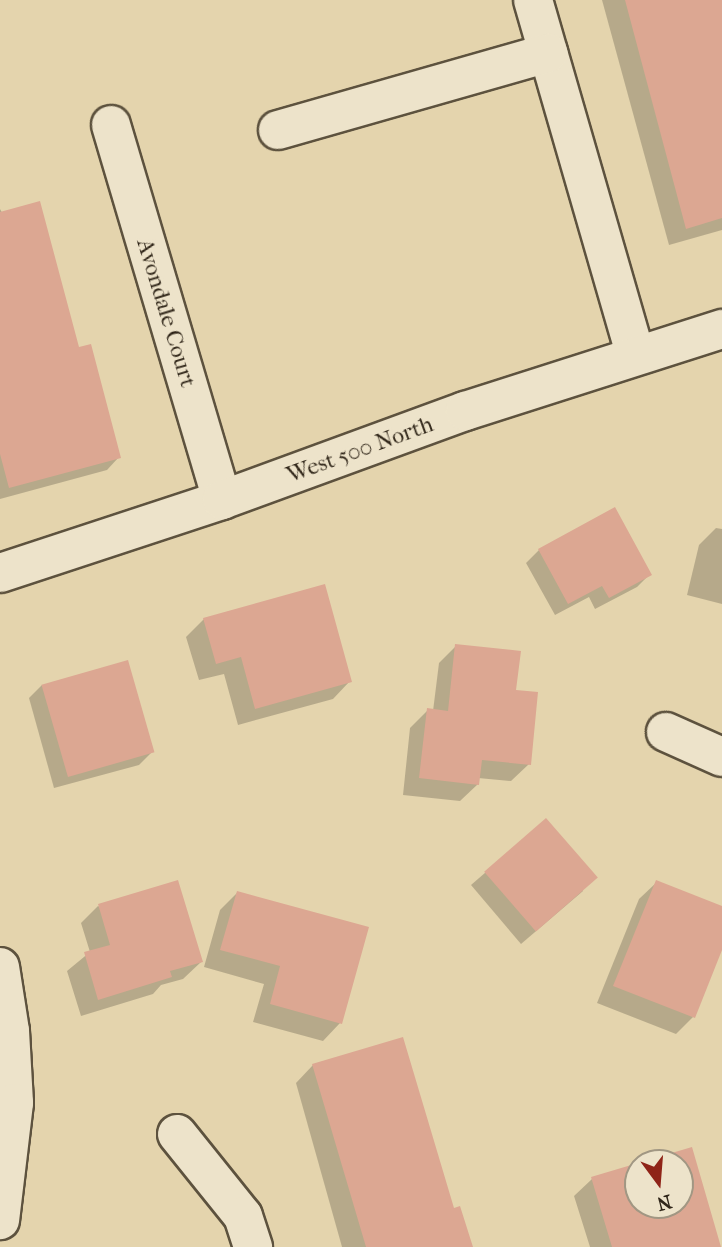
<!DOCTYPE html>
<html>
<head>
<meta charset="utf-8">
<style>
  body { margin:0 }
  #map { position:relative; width:722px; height:1247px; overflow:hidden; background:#e4d4ad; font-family:"IM FELL French Canon",serif }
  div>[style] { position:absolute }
  .shadow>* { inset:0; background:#0003 }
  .building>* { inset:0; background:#dca792; transform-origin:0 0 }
  .roads { filter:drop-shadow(2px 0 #5d523e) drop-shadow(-2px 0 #5d523e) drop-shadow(0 2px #5d523e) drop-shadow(0 -2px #5d523e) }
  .minor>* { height:38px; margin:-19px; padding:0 19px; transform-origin:19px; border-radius:19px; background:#ede3ca }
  span { translate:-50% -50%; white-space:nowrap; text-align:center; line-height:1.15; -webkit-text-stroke:5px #ede3ca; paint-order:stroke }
  .street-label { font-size:23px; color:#302619 }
  .north { position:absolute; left:624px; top:1149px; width:70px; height:70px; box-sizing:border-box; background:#ede3ca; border:2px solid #a19783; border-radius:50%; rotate:164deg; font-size:19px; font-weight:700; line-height:28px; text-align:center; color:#302619 }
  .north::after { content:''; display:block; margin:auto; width:24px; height:32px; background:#8f2418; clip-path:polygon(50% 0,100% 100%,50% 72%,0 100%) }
</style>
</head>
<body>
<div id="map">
  <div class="shadow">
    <i style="clip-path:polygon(602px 0,722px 0,722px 230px,669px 245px)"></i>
    <i style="clip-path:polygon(0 209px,78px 349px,119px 457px,107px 470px,0 499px)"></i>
    <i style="clip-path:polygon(716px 528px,722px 529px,722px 604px,687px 595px,699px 545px)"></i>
    <i style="clip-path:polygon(539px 550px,650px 574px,637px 587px,595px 609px,589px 597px,555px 615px,526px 563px)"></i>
    <i style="clip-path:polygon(204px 619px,350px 681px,333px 699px,238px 725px,224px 674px,199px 680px,186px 637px)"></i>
    <i style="clip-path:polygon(456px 646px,529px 764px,511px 781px,478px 778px,478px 784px,460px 801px,403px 795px,410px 728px,428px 710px,433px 711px,439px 663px)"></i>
    <i style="clip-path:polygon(42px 685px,152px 752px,139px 765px,54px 788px,29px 698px)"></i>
    <i style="clip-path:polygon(546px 820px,583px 891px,521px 944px,471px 885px)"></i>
    <i style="clip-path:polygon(657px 882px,722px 908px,722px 945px,693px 1017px,676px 1034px,597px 1003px,639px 899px)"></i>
    <i style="clip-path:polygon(237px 893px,340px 1023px,323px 1041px,253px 1022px,264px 984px,204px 967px,220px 910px)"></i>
    <i style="clip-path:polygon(98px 906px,201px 962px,183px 979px,161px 985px,153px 994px,81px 1016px,67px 971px,90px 952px,81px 923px)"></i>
    <i style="clip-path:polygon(313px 1065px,471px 1247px,342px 1247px,296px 1083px)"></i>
    <i style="clip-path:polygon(690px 1150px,720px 1247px,590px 1247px,574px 1196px,592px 1179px,638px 1165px,638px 1205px,680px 1205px,680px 1163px,645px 1163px)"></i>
  </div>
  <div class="building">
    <i style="clip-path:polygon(625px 0,722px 0,722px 218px,686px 229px)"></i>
    <i style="clip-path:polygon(40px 201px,79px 347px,91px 344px,121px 458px,9px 488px,0 454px,0 212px)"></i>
    <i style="clip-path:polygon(615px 507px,652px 575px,609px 598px,602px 586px,568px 604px,538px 549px)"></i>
    <i style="clip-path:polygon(325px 584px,352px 682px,255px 709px,241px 657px,216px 664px,203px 618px)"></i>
    <i style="clip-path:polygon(455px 644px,521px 651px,516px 690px,538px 692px,531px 765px,482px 760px,479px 785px,419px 778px,427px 708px,448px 711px)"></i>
    <i style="left:128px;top:660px;width:96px;height:90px;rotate:74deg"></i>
    <i style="left:546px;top:818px;width:79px;height:82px;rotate:49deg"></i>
    <i style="clip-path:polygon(178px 880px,203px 962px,170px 971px,172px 977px,98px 1000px,84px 952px,110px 945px,98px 904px)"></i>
    <i style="clip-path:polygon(656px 880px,722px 906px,722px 950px,695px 1018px,613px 986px)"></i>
    <i style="clip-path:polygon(237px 891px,369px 927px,342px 1024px,270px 1004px,280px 966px,220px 950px)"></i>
    <i style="clip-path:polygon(403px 1037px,454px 1208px,460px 1206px,473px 1247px,366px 1247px,312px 1064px)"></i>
    <i style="clip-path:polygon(692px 1147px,721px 1247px,612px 1247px,591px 1177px,638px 1163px,638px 1205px,680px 1205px,680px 1163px,638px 1163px)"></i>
  </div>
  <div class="roads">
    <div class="minor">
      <i style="left:533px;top:0;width:368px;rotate:73.9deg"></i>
      <i style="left:111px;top:125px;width:391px;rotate:73.5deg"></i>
      <i style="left:278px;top:130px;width:281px;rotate:-15.9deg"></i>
      <i style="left:0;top:573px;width:234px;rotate:-18.2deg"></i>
      <i style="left:222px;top:500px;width:259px;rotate:-20.1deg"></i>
      <i style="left:465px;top:411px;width:270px;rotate:-17.7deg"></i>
      <i style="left:666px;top:732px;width:61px;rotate:24.1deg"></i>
      <i style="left:0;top:967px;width:65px;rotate:81.1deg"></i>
      <i style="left:10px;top:1031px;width:72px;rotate:86.8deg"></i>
      <i style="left:14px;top:1103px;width:118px;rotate:96.8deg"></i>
      <i style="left:177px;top:1134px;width:105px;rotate:51.2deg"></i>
      <i style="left:243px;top:1216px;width:33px;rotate:72deg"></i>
    </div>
  </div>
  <div class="street-label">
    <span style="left:166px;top:313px;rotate:73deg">Avondale Court</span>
    <span style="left:360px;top:450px;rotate:-20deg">West 500 North</span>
  </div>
  <div class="north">N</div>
</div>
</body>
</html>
